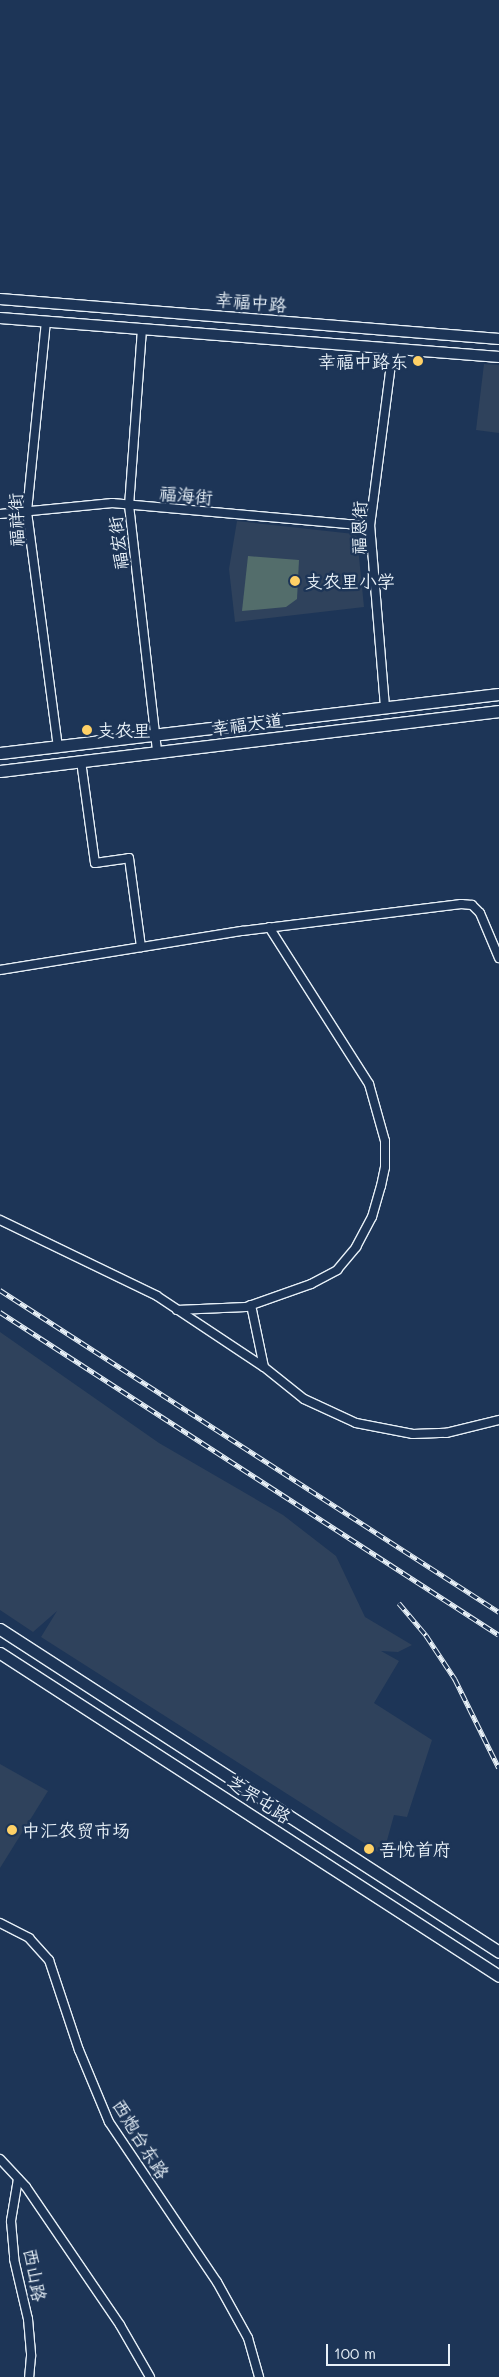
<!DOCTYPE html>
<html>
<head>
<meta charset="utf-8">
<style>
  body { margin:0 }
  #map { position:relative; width:499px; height:2377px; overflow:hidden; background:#1d3557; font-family:Mali,"LXGW WenKai TC",sans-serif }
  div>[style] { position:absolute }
  .built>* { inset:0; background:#2f425c }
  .green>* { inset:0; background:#536d6b }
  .roads { filter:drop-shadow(1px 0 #e8f1f8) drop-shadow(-1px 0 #e8f1f8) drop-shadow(0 1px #e8f1f8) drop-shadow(0 -1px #e8f1f8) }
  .minor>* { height:8px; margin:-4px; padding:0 4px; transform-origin:4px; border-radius:4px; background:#1d3557 }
  .tertiary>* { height:10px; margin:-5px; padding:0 5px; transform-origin:5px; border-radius:5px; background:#1d3557 }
  .secondary>* { height:11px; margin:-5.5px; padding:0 5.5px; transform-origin:5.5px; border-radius:5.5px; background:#1d3557 }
  .rail>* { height:4.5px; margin-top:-2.25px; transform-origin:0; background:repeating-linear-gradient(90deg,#1d3557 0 8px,#e8f1f8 0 16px); box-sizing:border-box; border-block:1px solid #e8f1f8 }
  .dots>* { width:14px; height:14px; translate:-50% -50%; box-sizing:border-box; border:2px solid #1d3557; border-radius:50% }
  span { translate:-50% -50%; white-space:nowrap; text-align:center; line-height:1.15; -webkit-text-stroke:5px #1d3557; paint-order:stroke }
  .street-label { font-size:18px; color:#e8f1f8 }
  .poi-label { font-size:18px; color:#e8f1f8 }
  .right { translate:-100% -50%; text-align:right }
  .left { translate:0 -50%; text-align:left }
  .scale { position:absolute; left:326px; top:2344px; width:124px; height:22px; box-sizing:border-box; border:2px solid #e8f1f8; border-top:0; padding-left:6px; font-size:15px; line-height:18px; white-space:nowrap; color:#e8f1f8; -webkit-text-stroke:4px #1d3557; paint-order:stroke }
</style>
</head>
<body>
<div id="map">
  <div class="built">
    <i style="clip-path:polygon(484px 364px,499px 365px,499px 433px,476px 430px)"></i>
    <i style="clip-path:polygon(237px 521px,354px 534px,357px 537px,364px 607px,235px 622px,229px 569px)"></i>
    <i style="clip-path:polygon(0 1332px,159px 1443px,283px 1515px,336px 1556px,365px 1617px,412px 1645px,398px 1652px,381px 1651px,399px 1661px,374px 1703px,432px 1740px,407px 1817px,394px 1815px,383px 1855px,41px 1637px,57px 1611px,33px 1632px,0 1610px)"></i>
    <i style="clip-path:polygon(0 1764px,48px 1791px,0 1868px)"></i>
  </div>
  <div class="green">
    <i style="clip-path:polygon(248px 556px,299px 560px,297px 599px,286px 607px,242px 611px)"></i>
  </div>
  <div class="roads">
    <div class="minor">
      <i style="left:46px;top:321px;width:192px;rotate:95.7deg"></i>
      <i style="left:27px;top:512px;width:236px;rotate:82.5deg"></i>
      <i style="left:142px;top:329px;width:176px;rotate:94.2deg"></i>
      <i style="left:129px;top:505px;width:249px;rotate:83.5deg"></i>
      <i style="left:0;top:514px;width:113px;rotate:-5.6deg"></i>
      <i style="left:112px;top:503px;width:259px;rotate:5.1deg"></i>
      <i style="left:385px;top:707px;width:182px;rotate:-94.7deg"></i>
      <i style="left:370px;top:526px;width:178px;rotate:-82.6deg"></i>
      <i style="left:81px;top:761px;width:103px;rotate:82.2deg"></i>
      <i style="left:95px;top:863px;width:34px;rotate:-8deg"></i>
      <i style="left:129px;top:858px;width:90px;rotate:82.3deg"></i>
      <i style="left:0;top:970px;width:245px;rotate:-9.2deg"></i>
      <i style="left:242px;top:931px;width:221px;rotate:-7deg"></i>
      <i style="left:461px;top:904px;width:11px;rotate:5deg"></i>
      <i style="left:472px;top:905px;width:11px;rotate:45deg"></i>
      <i style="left:480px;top:913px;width:49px;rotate:67.1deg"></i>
      <i style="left:0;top:1220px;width:174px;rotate:25.8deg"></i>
      <i style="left:157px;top:1296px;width:128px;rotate:33.6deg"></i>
      <i style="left:264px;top:1367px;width:51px;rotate:38.7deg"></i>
      <i style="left:304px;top:1399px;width:57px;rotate:24.8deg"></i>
      <i style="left:356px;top:1423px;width:58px;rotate:10.9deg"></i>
      <i style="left:413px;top:1434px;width:33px;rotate:-2deg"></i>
      <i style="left:446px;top:1433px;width:55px;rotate:-13.8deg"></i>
      <i style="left:251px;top:1305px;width:63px;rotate:78.2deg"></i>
      <i style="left:177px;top:1310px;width:69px;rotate:-2.5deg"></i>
      <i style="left:246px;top:1307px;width:69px;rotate:-19.5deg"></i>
      <i style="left:311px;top:1284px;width:30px;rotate:-28deg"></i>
      <i style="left:337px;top:1270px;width:30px;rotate:-50deg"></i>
      <i style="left:356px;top:1247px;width:34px;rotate:-62deg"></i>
      <i style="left:372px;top:1217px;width:32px;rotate:-74deg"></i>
      <i style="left:381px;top:1186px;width:19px;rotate:-78deg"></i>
      <i style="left:385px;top:1167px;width:26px;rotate:-90deg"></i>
      <i style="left:385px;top:1141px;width:59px;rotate:-105.7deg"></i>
      <i style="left:369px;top:1084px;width:186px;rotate:-122.5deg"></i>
      <i style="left:0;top:1923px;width:33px;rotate:27deg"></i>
      <i style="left:29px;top:1938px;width:30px;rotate:48deg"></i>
      <i style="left:49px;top:1960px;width:95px;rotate:71.6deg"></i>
      <i style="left:79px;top:2050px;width:78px;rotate:67.4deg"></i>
      <i style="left:109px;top:2122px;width:193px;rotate:56deg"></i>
      <i style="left:217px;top:2282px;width:64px;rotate:61deg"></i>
      <i style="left:248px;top:2338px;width:41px;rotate:74.2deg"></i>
      <i style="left:0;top:2159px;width:38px;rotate:47deg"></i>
      <i style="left:26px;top:2187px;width:167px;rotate:55.7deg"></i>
      <i style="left:120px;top:2325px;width:60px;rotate:60deg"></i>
      <i style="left:18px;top:2179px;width:43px;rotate:99.5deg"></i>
      <i style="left:11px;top:2221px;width:38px;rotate:85deg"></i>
      <i style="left:14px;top:2259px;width:62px;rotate:76.9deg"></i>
      <i style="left:28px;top:2319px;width:37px;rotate:85deg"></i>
      <i style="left:31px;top:2356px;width:21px;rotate:95deg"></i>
    </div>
    <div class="tertiary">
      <i style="left:0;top:299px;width:501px;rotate:4.58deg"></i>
      <i style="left:0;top:318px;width:501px;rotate:4.47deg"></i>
    </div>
    <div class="secondary">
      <i style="left:0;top:753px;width:502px;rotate:-6.74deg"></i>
      <i style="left:0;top:771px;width:503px;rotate:-6.86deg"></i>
      <i style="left:0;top:1629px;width:594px;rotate:32.91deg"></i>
      <i style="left:0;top:1653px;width:594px;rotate:32.91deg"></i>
    </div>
  </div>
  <div class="rail">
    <i style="left:0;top:1290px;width:594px;rotate:32.83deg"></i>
    <i style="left:0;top:1312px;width:594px;rotate:32.91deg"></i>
    <i style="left:399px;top:1603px;width:42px;rotate:49.8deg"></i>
    <i style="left:426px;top:1635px;width:53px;rotate:56.6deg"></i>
    <i style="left:455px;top:1679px;width:99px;rotate:63.7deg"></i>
  </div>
  <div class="dots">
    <i style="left:418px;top:361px;background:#ffd166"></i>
    <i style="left:295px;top:581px;background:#ffd166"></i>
    <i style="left:87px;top:730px;background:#ffd166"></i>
    <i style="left:12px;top:1830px;background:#ffd166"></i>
    <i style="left:369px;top:1849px;background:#ffd166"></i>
  </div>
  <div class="street-label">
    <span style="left:251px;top:302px;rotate:5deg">幸福中路</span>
    <span style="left:186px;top:495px;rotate:5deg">福海街</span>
    <span style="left:16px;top:520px;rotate:-92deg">福祥街</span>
    <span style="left:359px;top:528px;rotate:-89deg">福恩街</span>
    <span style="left:118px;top:543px;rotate:-97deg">福宏街</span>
    <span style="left:247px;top:724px;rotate:-7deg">幸福大道</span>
    <span style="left:259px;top:1799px;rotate:33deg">芝罘屯路</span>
    <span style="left:141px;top:2139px;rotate:58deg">西炮台东路</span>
    <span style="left:35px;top:2275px;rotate:79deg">西山路</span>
  </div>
  <div class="poi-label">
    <span class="right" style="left:408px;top:361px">幸福中路东</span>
    <span class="left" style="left:305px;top:581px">支农里小学</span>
    <span class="left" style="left:97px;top:730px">支农里</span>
    <span class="left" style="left:22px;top:1830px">中汇农贸市场</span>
    <span class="left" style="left:379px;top:1849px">吾悦首府</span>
  </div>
  <div class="scale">100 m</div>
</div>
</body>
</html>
